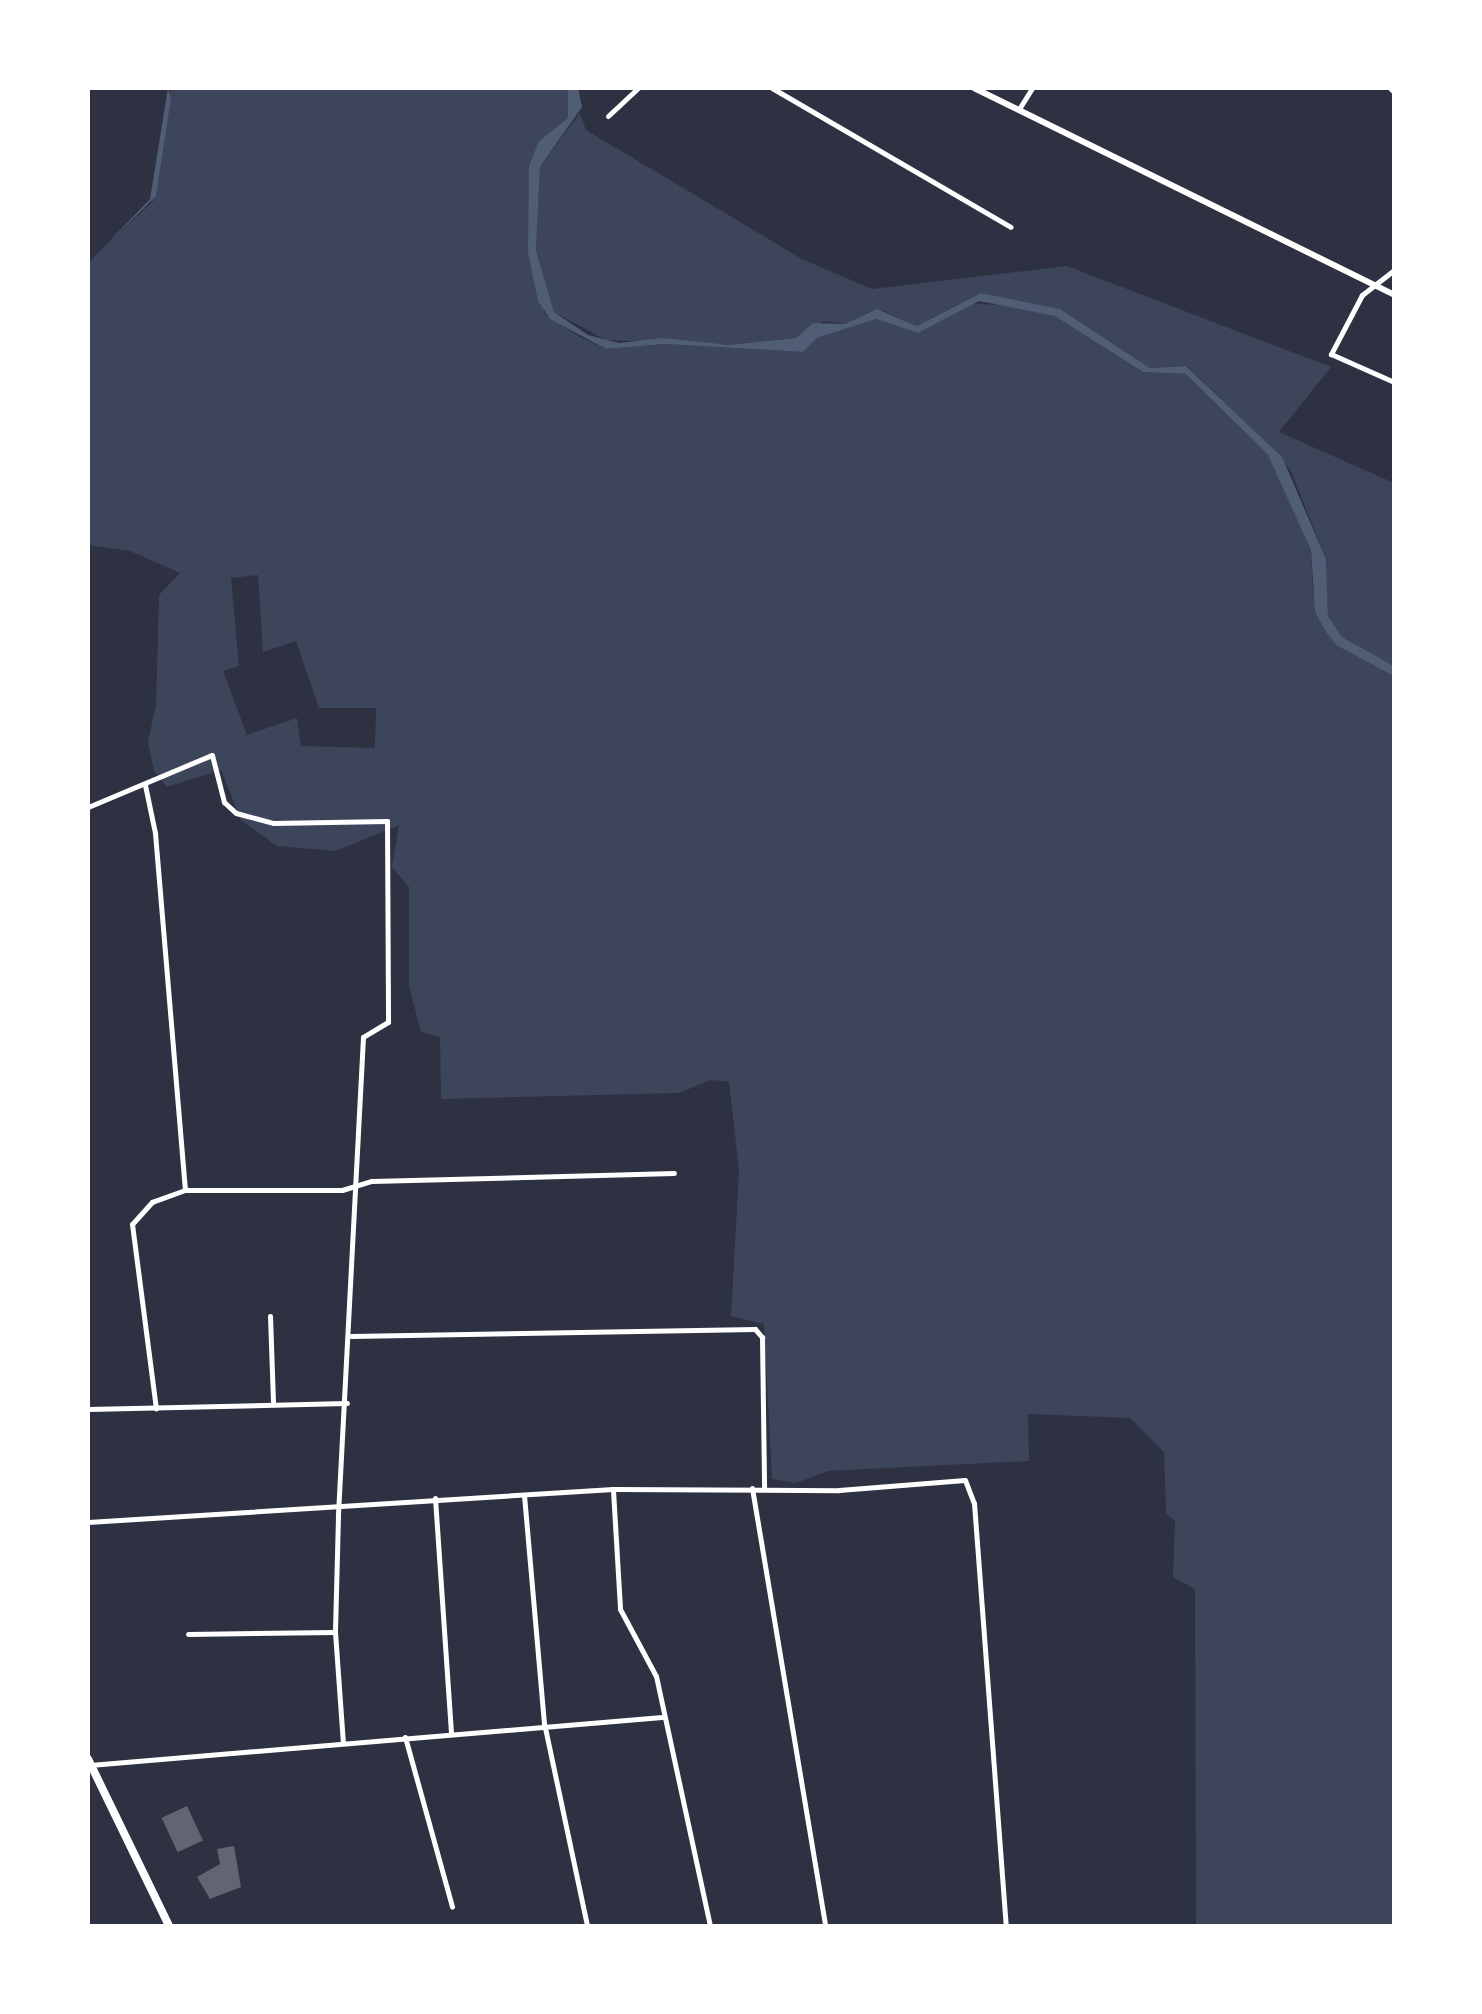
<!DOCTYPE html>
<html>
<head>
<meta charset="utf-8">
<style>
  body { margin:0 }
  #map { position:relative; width:1482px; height:2014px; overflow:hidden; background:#2d3142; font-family:"Exo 2",sans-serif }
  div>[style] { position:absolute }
  .green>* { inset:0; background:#3c4559 }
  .water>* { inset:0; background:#4f5d75 }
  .building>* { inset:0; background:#626471; transform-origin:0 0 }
  .minor>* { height:5px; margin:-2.5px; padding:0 2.5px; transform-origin:2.5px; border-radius:2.5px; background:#fff }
  .tertiary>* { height:6px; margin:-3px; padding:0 3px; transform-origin:3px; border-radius:3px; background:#fff }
  .primary>* { height:8px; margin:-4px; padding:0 4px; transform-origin:4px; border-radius:4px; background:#fff }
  span { translate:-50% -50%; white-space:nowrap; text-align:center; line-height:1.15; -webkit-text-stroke:10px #fff; paint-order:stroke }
  .frame { position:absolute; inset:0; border:90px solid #fff; pointer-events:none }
</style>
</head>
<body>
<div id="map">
  <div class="green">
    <i style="clip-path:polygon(evenodd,171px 88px,568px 88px,568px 118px,539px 141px,528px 253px,545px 314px,578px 336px,606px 349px,665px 344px,803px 352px,817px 338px,876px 319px,918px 333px,968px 303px,1010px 306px,1055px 315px,1143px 372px,1186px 374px,1275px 462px,1311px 550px,1313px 594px,1324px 629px,1394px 676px,1394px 1926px,1196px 1926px,1195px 1589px,1173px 1577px,1175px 1521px,1166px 1514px,1164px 1452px,1130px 1418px,1028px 1414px,1029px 1461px,828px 1471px,796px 1483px,772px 1479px,764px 1324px,731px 1316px,739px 1171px,729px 1082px,711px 1080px,679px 1093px,441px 1099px,440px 1037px,421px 1032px,409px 986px,409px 887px,392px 867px,399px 825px,336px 851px,277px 846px,241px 820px,221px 770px,167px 787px,154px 771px,148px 742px,156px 704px,159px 595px,180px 573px,130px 551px,88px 545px,88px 264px,153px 201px,171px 88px,258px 575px,263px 652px,296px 641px,319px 708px,376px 708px,375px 748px,301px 746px,297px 718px,247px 735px,223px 671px,239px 666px,231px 578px,258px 575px)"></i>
    <i style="clip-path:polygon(580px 113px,586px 130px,802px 259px,872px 289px,1067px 266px,1331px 367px,1279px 432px,1394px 483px,1394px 666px,1342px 637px,1328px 616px,1326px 559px,1291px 471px,1272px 448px,1187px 366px,1150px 368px,1060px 309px,981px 293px,917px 326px,884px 311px,870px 312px,845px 324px,824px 321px,796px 338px,729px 345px,606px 340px,554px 312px,536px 250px,540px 167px)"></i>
  </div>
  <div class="water">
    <i style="clip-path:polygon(168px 88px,171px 98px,156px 196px,88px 264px,150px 199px)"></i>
    <i style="clip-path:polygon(568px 88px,578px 88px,582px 107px,540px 167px,536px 250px,554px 312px,588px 335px,619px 343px,663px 338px,729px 345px,796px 338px,813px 323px,845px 324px,877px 309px,917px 326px,981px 293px,1060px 309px,1150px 368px,1186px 366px,1282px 457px,1326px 559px,1328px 616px,1342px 637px,1394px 666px,1394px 676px,1336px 645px,1324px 629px,1315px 611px,1311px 550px,1268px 455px,1186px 374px,1143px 372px,1055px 316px,979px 301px,918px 333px,876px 319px,817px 338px,803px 352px,665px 344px,606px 349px,550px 319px,538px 301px,528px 253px,529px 166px,539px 141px,568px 118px)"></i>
  </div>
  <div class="building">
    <i style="left:187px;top:1806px;width:38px;height:28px;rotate:65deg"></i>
    <i style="clip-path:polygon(234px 1846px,241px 1887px,210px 1899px,197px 1877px,220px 1864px,217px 1849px)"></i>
  </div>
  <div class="minor">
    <i style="left:772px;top:88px;width:276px;rotate:30.2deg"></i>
    <i style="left:1390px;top:88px;width:6px;rotate:45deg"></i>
    <i style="left:1019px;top:109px;width:25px;rotate:-58deg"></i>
    <i style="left:608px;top:116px;width:41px;rotate:-43deg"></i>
    <i style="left:1394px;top:270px;width:41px;rotate:142deg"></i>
    <i style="left:1362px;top:295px;width:67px;rotate:117.7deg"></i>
    <i style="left:1331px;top:354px;width:69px;rotate:24deg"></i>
    <i style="left:145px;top:785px;width:49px;rotate:78.2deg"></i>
    <i style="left:155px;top:833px;width:358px;rotate:85.2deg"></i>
    <i style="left:185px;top:1190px;width:35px;rotate:160deg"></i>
    <i style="left:152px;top:1202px;width:30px;rotate:132deg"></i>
    <i style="left:132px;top:1224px;width:186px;rotate:82.6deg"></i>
    <i style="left:88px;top:807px;width:134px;rotate:-22.8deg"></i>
    <i style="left:212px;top:755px;width:49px;rotate:75.7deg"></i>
    <i style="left:224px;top:802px;width:16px;rotate:43deg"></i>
    <i style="left:236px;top:813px;width:38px;rotate:15deg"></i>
    <i style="left:273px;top:823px;width:114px;rotate:-1deg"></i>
    <i style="left:387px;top:821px;width:201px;rotate:89.7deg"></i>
    <i style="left:388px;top:1022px;width:29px;rotate:149deg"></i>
    <i style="left:363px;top:1037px;width:480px;rotate:93deg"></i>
    <i style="left:338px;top:1516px;width:116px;rotate:91.5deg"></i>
    <i style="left:335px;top:1632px;width:111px;rotate:85.9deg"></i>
    <i style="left:185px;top:1190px;width:157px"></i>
    <i style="left:342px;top:1190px;width:31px;rotate:-17deg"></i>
    <i style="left:372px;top:1181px;width:302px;rotate:-1.5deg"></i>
    <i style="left:270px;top:1316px;width:88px;rotate:88deg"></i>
    <i style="left:351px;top:1336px;width:404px;rotate:-1deg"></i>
    <i style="left:755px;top:1329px;width:11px;rotate:49deg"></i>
    <i style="left:762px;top:1337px;width:151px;rotate:89.2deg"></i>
    <i style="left:88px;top:1409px;width:259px;rotate:-1.3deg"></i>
    <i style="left:752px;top:1488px;width:444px;rotate:80.5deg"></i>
    <i style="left:613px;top:1490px;width:119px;rotate:86.6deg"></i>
    <i style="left:620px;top:1609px;width:76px;rotate:61.8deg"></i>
    <i style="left:656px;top:1676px;width:256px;rotate:77.8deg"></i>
    <i style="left:524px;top:1495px;width:229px;rotate:85deg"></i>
    <i style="left:544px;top:1723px;width:208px;rotate:78deg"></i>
    <i style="left:435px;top:1498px;width:235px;rotate:86.1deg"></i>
    <i style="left:88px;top:1522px;width:526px;rotate:-3.6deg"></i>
    <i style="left:613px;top:1489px;width:226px;rotate:0.3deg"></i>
    <i style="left:839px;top:1490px;width:126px;rotate:-4.5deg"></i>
    <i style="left:965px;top:1480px;width:25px;rotate:69deg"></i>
    <i style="left:974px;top:1503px;width:424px;rotate:85.7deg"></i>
    <i style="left:188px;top:1634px;width:147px;rotate:-0.8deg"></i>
    <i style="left:405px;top:1737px;width:176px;rotate:74.5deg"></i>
    <i style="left:90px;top:1765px;width:574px;rotate:-4.8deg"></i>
  </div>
  <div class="tertiary">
    <i style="left:974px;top:88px;width:468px;rotate:26.2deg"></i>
  </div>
  <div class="primary">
    <i style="left:88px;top:1759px;width:186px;rotate:64.1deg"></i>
  </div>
  <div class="frame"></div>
</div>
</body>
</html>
